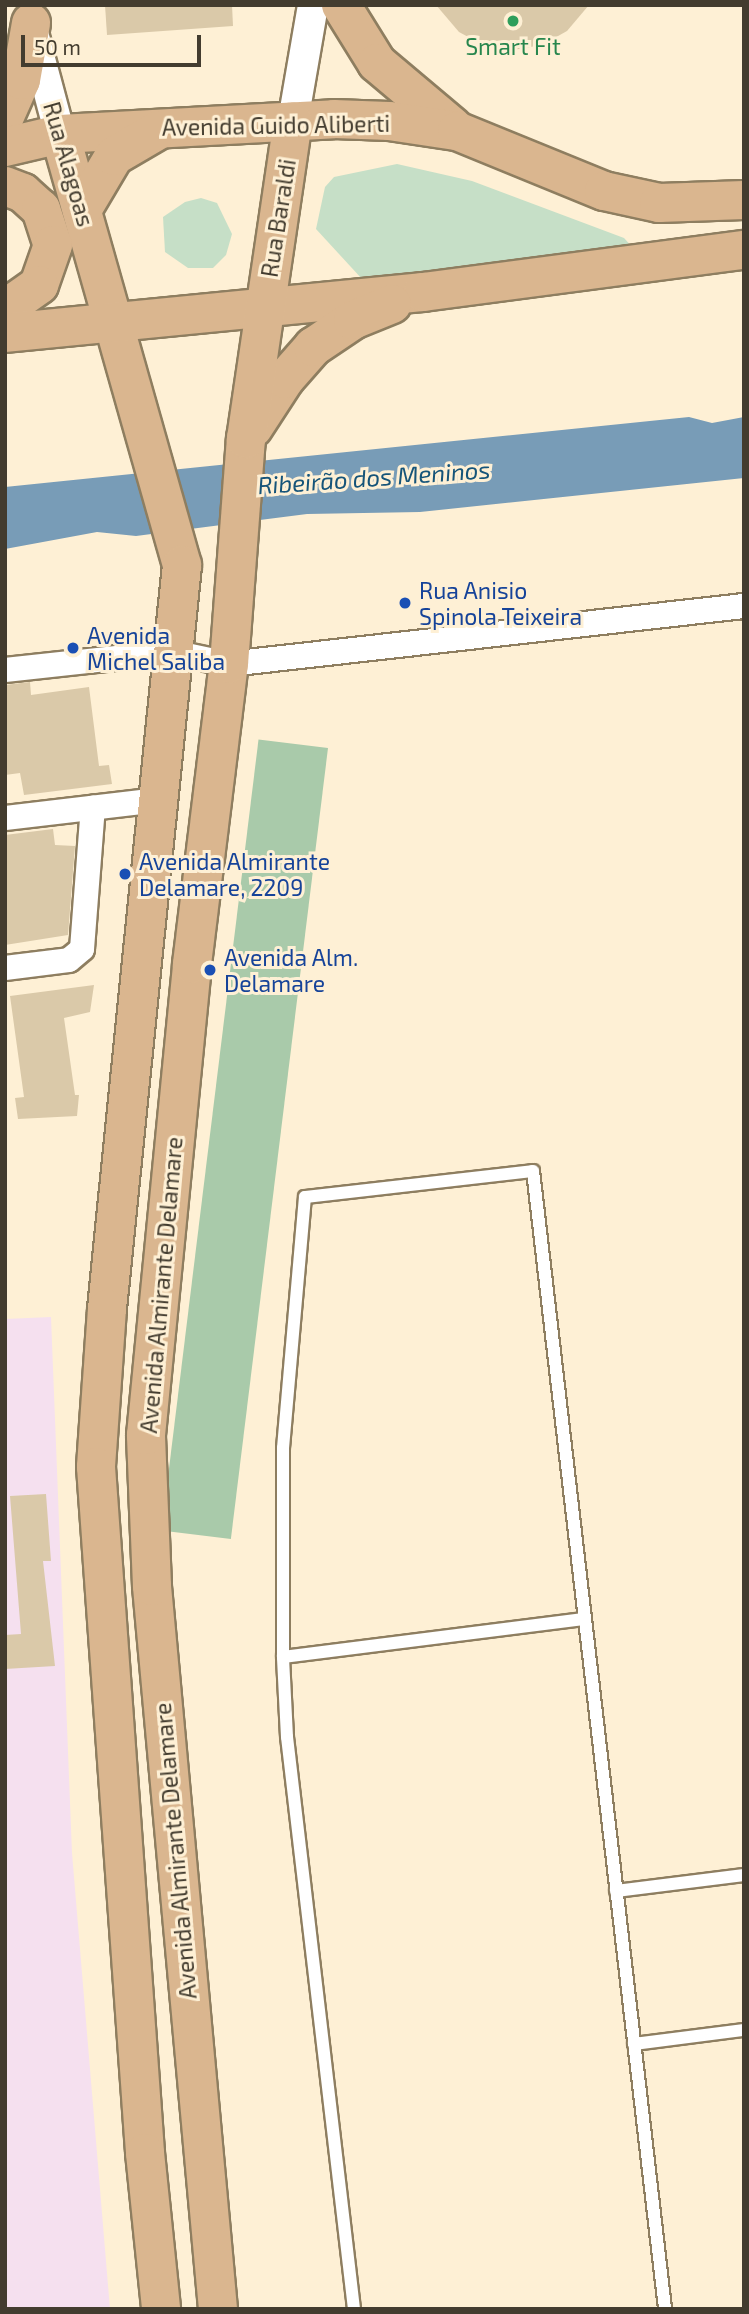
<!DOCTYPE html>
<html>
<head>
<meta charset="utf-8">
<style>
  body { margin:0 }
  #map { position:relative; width:749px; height:2314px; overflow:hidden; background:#fef0d5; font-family:"Exo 2",sans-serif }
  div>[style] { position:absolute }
  .industrial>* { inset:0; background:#f5e0ef }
  .green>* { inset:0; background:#c6dfc7 }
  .forest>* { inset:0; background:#a9caaa; transform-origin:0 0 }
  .water>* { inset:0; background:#789cb7 }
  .building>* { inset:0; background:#dac9a9 }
  .roads { filter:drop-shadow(2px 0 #8e7e60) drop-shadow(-2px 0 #8e7e60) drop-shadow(0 2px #8e7e60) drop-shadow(0 -2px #8e7e60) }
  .service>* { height:12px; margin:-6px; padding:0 6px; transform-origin:6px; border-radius:6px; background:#fff }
  .minor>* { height:24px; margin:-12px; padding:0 12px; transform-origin:12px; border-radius:12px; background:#fff }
  .tertiary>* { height:30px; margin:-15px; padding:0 15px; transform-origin:15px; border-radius:15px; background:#fff }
  .primary>* { height:38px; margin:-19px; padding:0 19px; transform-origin:19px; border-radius:19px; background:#dab68f }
  .dots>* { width:19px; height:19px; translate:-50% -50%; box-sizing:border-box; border:4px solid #fef0d5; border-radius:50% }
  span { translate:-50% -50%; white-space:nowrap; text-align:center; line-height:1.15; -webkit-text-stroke:6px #fef0d5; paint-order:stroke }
  .leisure-label { font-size:23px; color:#27864d }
  .street-label { font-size:23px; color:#433c2f }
  .transit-label { font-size:23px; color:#164399 }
  .left { translate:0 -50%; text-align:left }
  .water-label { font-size:24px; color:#165479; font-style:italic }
  .frame { position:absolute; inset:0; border:7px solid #433c2f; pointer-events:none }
  .scale { position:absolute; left:21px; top:35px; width:180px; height:32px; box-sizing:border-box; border:4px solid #433c2f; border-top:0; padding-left:9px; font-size:21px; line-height:24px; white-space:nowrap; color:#433c2f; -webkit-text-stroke:5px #fef0d5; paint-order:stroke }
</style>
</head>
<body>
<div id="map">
  <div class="industrial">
    <i style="clip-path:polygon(51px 1317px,72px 1853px,110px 2309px,5px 2309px,5px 1319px)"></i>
  </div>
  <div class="green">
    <i style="clip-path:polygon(397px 164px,472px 181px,624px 238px,634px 249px,362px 279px,316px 229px,325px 187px,334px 177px)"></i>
    <i style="clip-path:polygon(201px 198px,217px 203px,232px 234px,226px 255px,213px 268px,188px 268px,165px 252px,163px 217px,185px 202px)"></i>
  </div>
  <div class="forest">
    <i style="left:328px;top:748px;width:797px;height:70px;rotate:97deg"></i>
  </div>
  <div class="water">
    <i style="clip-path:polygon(689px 417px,712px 423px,744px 417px,744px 478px,420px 512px,307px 514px,136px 536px,97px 532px,5px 549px,5px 487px)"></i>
  </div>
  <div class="building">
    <i style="clip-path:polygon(105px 5px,232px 5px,233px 26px,107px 35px)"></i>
    <i style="clip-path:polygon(436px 5px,589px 5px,567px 31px,542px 45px,513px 50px,485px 46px,459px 32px)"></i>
    <i style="clip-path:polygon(30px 682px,31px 695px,89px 687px,99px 766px,109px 765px,112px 784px,24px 795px,20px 773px,5px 775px,5px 685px)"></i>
    <i style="clip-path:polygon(53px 829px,55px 845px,75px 846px,68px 935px,5px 945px,5px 835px)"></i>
    <i style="clip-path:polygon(94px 985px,90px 1012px,64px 1018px,75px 1095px,79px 1095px,77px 1116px,18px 1119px,15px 1098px,24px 1097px,10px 996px)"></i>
    <i style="clip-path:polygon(46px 1494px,51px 1561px,43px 1561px,55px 1666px,5px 1669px,5px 1635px,21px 1634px,10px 1496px)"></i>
  </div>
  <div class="roads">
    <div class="service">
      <i style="left:283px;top:1657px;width:303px;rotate:-7.2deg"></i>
      <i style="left:616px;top:1891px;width:129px;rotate:-7.1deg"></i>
      <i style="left:634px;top:2044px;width:111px;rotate:-7.3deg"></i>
      <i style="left:354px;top:2309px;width:576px;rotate:-96.68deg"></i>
      <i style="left:287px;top:1737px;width:80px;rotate:-92.9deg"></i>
      <i style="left:283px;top:1657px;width:209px;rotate:-90deg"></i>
      <i style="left:283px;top:1448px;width:252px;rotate:-85deg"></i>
      <i style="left:305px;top:1197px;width:229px;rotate:-6.5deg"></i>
      <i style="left:533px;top:1171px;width:1146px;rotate:83.38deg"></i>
    </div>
    <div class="minor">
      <i style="left:5px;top:670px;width:168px;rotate:-6.2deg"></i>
      <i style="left:172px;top:652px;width:58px;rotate:11.9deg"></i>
      <i style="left:229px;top:664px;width:518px;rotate:-6.43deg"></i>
      <i style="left:5px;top:818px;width:155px;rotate:-6.7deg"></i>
      <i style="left:5px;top:968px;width:64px;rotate:-7.1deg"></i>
      <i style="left:69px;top:960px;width:17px;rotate:-40deg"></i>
      <i style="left:82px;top:949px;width:142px;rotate:-85.6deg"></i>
    </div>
    <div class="tertiary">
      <i style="left:32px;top:29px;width:109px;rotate:75.1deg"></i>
      <i style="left:293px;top:121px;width:118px;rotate:-80.2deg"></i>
    </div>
    <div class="primary">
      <i style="left:341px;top:5px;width:68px;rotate:58.2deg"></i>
      <i style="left:377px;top:63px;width:99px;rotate:40.1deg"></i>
      <i style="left:5px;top:116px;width:39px;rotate:-66deg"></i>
      <i style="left:21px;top:80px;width:58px;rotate:-80deg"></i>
      <i style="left:60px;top:134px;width:448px;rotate:74.2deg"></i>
      <i style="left:182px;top:565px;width:748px;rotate:95.76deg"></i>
      <i style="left:107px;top:1309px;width:158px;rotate:94deg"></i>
      <i style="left:96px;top:1467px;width:688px;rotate:85.91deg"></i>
      <i style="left:145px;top:2153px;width:157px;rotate:84.1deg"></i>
      <i style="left:5px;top:147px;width:57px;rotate:-13.3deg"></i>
      <i style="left:60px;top:134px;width:274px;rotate:-3.1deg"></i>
      <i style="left:334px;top:119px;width:55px;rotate:2.1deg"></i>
      <i style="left:389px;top:121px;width:69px;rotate:8.4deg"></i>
      <i style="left:457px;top:131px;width:159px;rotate:22.2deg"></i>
      <i style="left:604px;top:191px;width:56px;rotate:12.3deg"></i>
      <i style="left:659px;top:203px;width:85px;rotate:-2deg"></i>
      <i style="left:5px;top:186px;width:19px;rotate:21deg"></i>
      <i style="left:23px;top:193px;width:24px;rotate:42deg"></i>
      <i style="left:41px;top:209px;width:38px;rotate:72deg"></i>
      <i style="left:53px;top:245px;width:42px;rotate:109.3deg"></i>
      <i style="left:39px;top:285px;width:42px;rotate:144.8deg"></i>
      <i style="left:82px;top:210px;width:63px;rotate:-59.3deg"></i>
      <i style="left:114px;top:156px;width:50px;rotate:-30.2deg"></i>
      <i style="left:5px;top:333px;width:420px;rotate:-5.6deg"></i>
      <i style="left:423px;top:292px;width:324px;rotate:-7.5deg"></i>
      <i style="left:253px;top:428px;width:59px;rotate:-56.9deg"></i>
      <i style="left:285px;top:379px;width:43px;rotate:-48.8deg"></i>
      <i style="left:313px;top:347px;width:48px;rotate:-34deg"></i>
      <i style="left:353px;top:320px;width:42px;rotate:-22.3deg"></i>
      <i style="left:218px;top:2309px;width:726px;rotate:-95.22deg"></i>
      <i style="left:152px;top:1586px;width:151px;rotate:-92.3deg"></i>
      <i style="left:146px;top:1435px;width:473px;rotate:-84.4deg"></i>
      <i style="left:192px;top:964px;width:302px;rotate:-83deg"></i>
      <i style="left:229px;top:664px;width:226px;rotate:-85.7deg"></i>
      <i style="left:246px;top:439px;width:321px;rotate:-81.6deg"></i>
    </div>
  </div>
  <div class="dots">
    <i style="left:513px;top:21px;background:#2e9e5b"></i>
    <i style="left:405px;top:603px;background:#1a4fb4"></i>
    <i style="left:73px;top:648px;background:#1a4fb4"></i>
    <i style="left:125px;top:874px;background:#1a4fb4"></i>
    <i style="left:210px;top:970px;background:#1a4fb4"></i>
  </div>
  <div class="leisure-label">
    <span style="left:513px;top:46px">Smart Fit</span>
  </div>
  <div class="street-label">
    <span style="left:276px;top:125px;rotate:-1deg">Avenida Guido Aliberti</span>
    <span style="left:69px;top:164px;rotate:74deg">Rua Alagoas</span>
    <span style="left:278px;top:218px;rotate:-81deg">Rua Baraldi</span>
    <span style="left:161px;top:1285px;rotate:-85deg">Avenida Almirante Delamare</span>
    <span style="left:175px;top:1851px;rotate:-95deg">Avenida Almirante Delamare</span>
  </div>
  <div class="transit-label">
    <span class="left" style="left:419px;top:603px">Rua Anisio<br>Spinola Teixeira</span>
    <span class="left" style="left:87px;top:648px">Avenida<br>Michel Saliba</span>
    <span class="left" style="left:139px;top:874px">Avenida Almirante<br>Delamare, 2209</span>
    <span class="left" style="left:224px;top:970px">Avenida Alm.<br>Delamare</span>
  </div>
  <div class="water-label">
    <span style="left:374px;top:477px;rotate:-4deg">Ribeirão dos Meninos</span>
  </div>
  <div class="frame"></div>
  <div class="scale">50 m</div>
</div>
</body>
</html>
